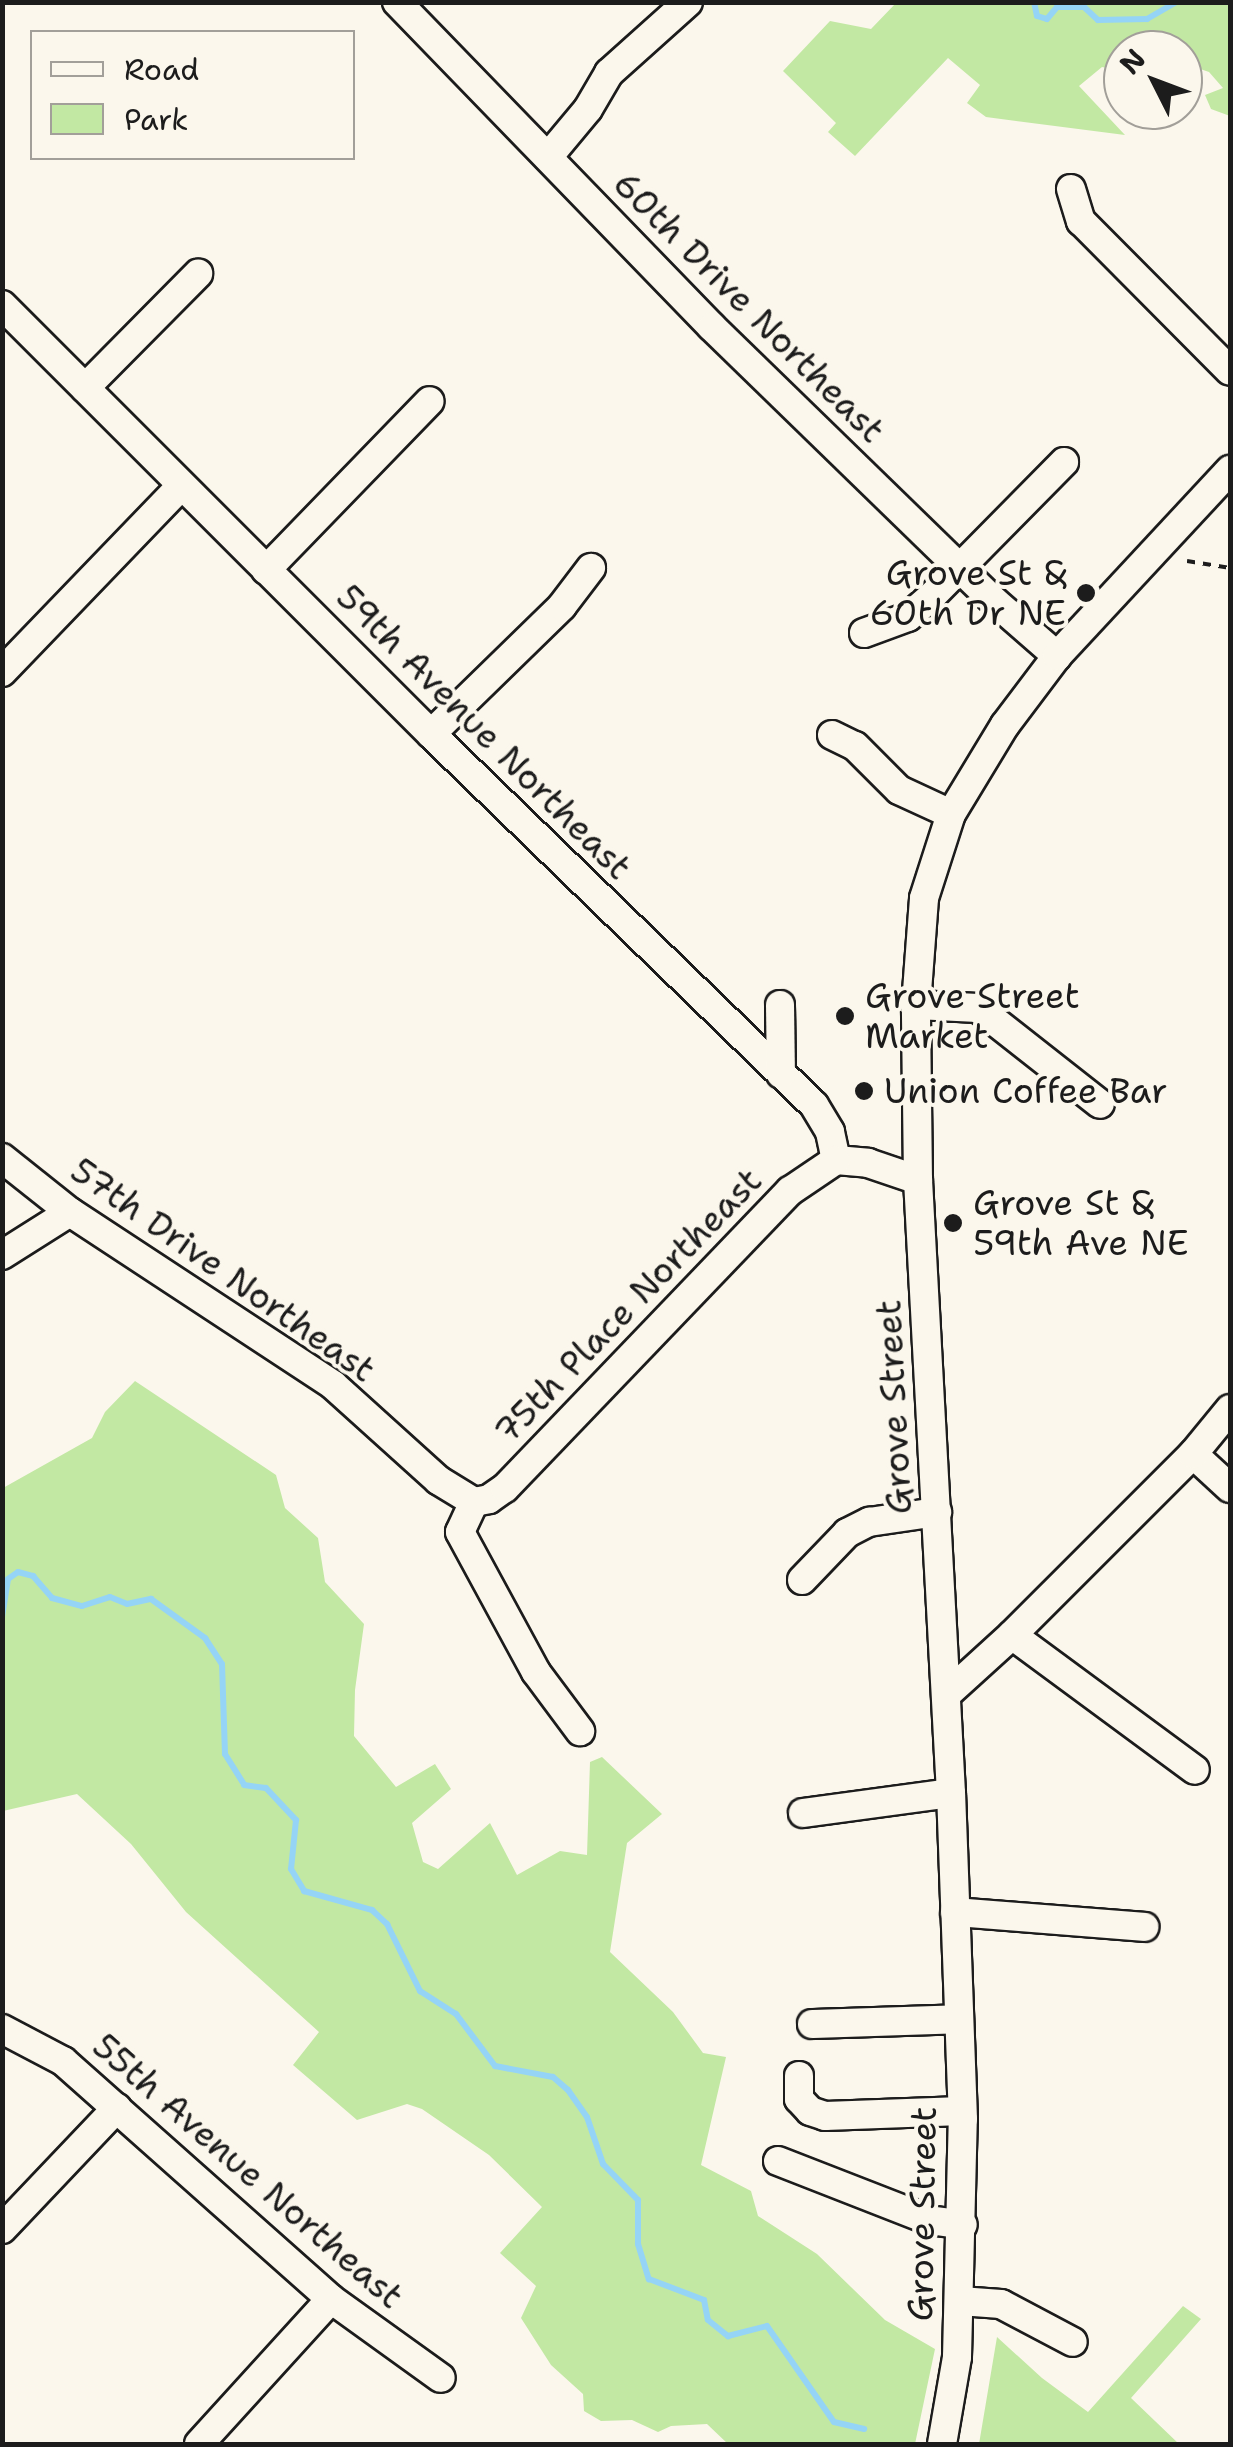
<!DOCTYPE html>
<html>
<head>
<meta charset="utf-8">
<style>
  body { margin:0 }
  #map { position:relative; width:1233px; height:2447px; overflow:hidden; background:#fbf7ec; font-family:"Shantell Sans",sans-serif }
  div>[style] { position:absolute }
  .green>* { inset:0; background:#c2e8a3 }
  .stream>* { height:6px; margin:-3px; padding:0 3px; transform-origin:3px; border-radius:3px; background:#95d4f6 }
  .path>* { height:4px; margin-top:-2px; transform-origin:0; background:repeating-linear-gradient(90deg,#1c1c1c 0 8px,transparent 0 16px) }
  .roads { filter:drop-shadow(2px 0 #1c1c1c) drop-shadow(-2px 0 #1c1c1c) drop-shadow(0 2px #1c1c1c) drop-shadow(0 -2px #1c1c1c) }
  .minor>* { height:28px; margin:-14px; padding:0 14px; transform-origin:14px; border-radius:14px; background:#fbf7ec }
  .dots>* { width:28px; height:28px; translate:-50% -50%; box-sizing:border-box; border:5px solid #fbf7ec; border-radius:50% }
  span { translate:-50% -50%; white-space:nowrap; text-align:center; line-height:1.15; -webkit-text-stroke:8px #fbf7ec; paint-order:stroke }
  .street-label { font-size:35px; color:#1c1c1c }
  .poi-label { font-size:35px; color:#1c1c1c }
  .right { translate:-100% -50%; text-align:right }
  .left { translate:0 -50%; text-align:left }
  .frame { position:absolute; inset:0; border:5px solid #1c1c1c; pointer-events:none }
  .legend { position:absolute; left:30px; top:30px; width:325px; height:130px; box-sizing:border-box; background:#fbf7ec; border:2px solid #a29f99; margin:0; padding:12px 18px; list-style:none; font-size:30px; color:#1c1c1c }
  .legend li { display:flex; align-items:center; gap:20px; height:50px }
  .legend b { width:50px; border:2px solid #a29f99 }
  .north { position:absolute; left:1103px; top:30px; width:100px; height:100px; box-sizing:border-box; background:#fbf7ec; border:2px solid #a29f99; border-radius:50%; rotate:312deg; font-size:28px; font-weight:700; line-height:40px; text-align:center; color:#1c1c1c }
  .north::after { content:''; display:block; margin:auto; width:35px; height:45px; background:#1c1c1c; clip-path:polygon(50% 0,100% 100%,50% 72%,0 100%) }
</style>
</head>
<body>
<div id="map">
  <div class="green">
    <i style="clip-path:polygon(896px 3px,1230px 3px,1230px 116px,1211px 109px,1205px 95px,1223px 88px,1209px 72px,1183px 63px,1183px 50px,1123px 50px,1123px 71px,1102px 67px,1079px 86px,1125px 135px,986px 117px,967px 103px,980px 85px,948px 58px,855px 156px,828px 132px,836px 123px,783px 71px,830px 21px,871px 29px)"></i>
    <i style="clip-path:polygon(135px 1381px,276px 1475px,285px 1508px,318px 1538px,325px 1582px,364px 1624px,355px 1690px,354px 1736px,396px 1787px,435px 1764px,451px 1789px,412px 1823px,423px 1862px,438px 1869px,490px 1823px,517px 1875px,560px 1851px,587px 1855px,590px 1762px,602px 1757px,662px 1814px,627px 1843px,610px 1952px,673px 2012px,703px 2053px,726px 2057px,701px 2165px,751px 2191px,758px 2216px,817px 2254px,885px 2320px,935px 2349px,915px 2444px,728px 2444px,707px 2424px,671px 2426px,658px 2432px,632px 2420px,601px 2421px,584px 2411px,583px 2394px,551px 2365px,521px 2318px,536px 2286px,500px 2253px,542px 2207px,489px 2155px,422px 2109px,407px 2104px,357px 2120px,293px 2065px,319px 2032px,186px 1912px,131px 1844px,77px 1794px,3px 1811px,3px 1488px,92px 1438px,105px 1412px)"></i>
    <i style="clip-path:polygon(1183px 2306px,1201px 2319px,1131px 2398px,1179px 2444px,979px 2444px,997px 2337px,1042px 2378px,1088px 2412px)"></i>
  </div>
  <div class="stream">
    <i style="left:1034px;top:2px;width:14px;rotate:78deg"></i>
    <i style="left:1037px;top:16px;width:10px;rotate:17deg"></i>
    <i style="left:1047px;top:19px;width:16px;rotate:-50deg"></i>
    <i style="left:1057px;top:7px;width:27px"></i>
    <i style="left:1084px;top:7px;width:19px;rotate:43deg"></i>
    <i style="left:1098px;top:20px;width:49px;rotate:-1.2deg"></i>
    <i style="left:1147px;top:19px;width:34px;rotate:-30deg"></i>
    <i style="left:2px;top:1617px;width:38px;rotate:-81deg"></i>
    <i style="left:8px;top:1579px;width:12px;rotate:-35deg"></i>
    <i style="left:18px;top:1572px;width:16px;rotate:15deg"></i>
    <i style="left:33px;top:1576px;width:29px;rotate:49deg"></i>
    <i style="left:52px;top:1598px;width:31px;rotate:15deg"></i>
    <i style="left:82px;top:1606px;width:29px;rotate:-18deg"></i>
    <i style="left:110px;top:1597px;width:18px;rotate:22deg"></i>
    <i style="left:127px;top:1604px;width:25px;rotate:-12deg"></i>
    <i style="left:151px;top:1599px;width:67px;rotate:35.8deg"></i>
    <i style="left:205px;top:1638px;width:31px;rotate:57deg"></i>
    <i style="left:222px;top:1664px;width:90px;rotate:88.1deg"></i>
    <i style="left:225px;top:1754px;width:36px;rotate:58deg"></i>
    <i style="left:244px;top:1785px;width:22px;rotate:8deg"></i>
    <i style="left:266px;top:1788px;width:44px;rotate:46.8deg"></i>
    <i style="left:296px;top:1820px;width:49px;rotate:95.8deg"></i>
    <i style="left:291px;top:1869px;width:26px;rotate:59deg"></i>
    <i style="left:304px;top:1891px;width:71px;rotate:15.6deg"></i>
    <i style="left:372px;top:1910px;width:21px;rotate:43deg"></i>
    <i style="left:387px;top:1924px;width:75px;rotate:63.8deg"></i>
    <i style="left:420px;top:1991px;width:43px;rotate:32.6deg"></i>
    <i style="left:456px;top:2014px;width:65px;rotate:53.1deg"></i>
    <i style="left:495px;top:2066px;width:59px;rotate:10.7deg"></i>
    <i style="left:553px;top:2077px;width:20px;rotate:41deg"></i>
    <i style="left:568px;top:2090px;width:33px;rotate:55deg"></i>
    <i style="left:587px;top:2117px;width:50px;rotate:71.2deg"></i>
    <i style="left:603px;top:2164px;width:50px;rotate:45.8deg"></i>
    <i style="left:638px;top:2200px;width:44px;rotate:90deg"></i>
    <i style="left:638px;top:2244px;width:37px;rotate:73deg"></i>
    <i style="left:649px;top:2279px;width:59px;rotate:20.9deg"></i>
    <i style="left:704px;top:2300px;width:20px;rotate:79deg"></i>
    <i style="left:708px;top:2320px;width:26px;rotate:39deg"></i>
    <i style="left:728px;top:2336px;width:40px;rotate:-14.4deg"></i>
    <i style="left:767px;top:2326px;width:117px;rotate:55.1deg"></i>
    <i style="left:834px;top:2422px;width:31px;rotate:13deg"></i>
  </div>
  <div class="path">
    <i style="left:1187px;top:561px;width:44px;rotate:9.2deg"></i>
  </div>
  <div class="roads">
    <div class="minor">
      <i style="left:397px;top:2px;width:453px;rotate:45.9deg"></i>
      <i style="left:712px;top:327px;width:393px;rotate:44.2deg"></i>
      <i style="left:994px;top:601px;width:84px;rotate:41.1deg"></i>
      <i style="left:548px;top:157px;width:62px;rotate:-50.2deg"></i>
      <i style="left:588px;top:109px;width:42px;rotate:-59.7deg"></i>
      <i style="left:609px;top:73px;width:106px;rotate:-41.9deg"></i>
      <i style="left:1071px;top:189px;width:34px;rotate:73deg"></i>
      <i style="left:1081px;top:221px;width:211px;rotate:45.2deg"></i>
      <i style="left:2px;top:305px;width:607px;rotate:45deg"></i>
      <i style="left:431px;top:734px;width:533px;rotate:44.09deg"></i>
      <i style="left:814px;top:1105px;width:31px;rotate:59deg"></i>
      <i style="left:830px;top:1132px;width:29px;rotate:78deg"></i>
      <i style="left:836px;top:1160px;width:32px;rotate:5deg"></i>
      <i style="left:868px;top:1163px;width:53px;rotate:18.8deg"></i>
      <i style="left:85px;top:388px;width:161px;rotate:-45.3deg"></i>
      <i style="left:266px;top:570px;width:235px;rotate:-45.9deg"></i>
      <i style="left:864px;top:633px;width:47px;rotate:-20deg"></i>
      <i style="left:908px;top:617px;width:29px;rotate:-41deg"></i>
      <i style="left:930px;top:598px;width:191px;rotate:-45.4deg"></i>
      <i style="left:2px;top:672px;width:258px;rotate:-46.1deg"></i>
      <i style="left:431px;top:734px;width:183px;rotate:-44.3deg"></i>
      <i style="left:562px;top:606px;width:48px;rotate:-52.7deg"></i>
      <i style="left:832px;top:735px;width:25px;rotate:26deg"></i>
      <i style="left:855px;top:746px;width:62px;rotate:45deg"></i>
      <i style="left:899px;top:790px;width:57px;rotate:24.8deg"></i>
      <i style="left:780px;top:1005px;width:69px;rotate:89.2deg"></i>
      <i style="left:916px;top:1005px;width:62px;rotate:2.8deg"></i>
      <i style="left:978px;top:1008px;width:155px;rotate:38.2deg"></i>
      <i style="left:2px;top:1158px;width:87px;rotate:38.5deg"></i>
      <i style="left:70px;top:1212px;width:315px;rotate:33.3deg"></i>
      <i style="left:333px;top:1385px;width:142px;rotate:42.1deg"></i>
      <i style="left:438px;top:1480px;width:42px;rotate:31.4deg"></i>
      <i style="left:474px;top:1502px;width:33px;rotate:115deg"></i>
      <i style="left:460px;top:1532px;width:159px;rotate:61.5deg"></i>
      <i style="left:536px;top:1672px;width:74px;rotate:53.3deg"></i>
      <i style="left:2px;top:1255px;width:80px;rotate:-32.3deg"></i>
      <i style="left:1193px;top:1454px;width:50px;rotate:42.6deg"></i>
      <i style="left:474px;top:1502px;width:15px;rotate:-11deg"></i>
      <i style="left:489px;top:1499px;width:19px;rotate:-35deg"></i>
      <i style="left:505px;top:1488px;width:412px;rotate:-46.2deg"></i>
      <i style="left:790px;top:1191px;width:55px;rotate:-34deg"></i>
      <i style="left:802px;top:1580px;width:65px;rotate:-46.2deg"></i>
      <i style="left:847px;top:1533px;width:25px;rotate:-27deg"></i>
      <i style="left:869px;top:1522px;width:69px;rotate:-8.4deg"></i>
      <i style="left:1012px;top:1635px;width:227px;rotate:36.4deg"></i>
      <i style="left:946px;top:1695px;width:89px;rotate:-42.3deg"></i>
      <i style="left:1012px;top:1635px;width:256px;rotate:-45deg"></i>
      <i style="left:1193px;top:1454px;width:58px;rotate:-50.6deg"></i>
      <i style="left:803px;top:1813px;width:149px;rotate:-7.7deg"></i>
      <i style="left:955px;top:1912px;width:190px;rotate:4.5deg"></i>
      <i style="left:812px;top:2024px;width:147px;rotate:-1.9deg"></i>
      <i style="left:2px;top:2029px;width:69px;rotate:27.7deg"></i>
      <i style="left:63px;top:2061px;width:358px;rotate:41.6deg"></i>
      <i style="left:331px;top:2299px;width:135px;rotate:35.7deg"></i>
      <i style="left:799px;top:2076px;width:23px;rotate:90deg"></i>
      <i style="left:799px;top:2099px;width:16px;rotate:47deg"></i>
      <i style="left:810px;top:2111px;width:16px;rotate:18deg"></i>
      <i style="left:825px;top:2116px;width:137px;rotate:-2.1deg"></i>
      <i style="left:778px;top:2161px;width:162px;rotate:21.3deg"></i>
      <i style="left:929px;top:2220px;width:34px;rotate:8deg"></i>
      <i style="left:2px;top:2229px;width:167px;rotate:-46.5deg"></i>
      <i style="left:960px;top:2301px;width:41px;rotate:4.2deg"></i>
      <i style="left:1001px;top:2304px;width:81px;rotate:27.8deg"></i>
      <i style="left:199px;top:2444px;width:196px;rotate:-47.7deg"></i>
      <i style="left:942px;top:2444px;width:88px;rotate:-80.2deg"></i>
      <i style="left:957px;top:2357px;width:238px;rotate:-88.6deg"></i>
      <i style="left:963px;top:2119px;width:326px;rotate:-92.1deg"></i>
      <i style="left:951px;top:1793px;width:614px;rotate:-93.08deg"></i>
      <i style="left:918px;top:1180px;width:175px;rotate:-90.7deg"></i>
      <i style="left:916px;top:1005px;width:107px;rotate:-85.7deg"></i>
      <i style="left:924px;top:898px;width:88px;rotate:-72.2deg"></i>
      <i style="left:951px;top:814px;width:104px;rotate:-58.8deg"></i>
      <i style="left:1005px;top:725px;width:86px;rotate:-53deg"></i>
      <i style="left:1057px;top:656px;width:254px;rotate:-47.1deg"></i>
    </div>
  </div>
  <div class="dots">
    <i style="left:1086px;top:593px;background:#1c1c1c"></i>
    <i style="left:845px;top:1016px;background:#1c1c1c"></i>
    <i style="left:864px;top:1091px;background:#1c1c1c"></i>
    <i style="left:953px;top:1223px;background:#1c1c1c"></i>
  </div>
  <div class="street-label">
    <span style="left:749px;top:307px;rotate:45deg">60th Drive Northeast</span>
    <span style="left:484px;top:732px;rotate:45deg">59th Avenue Northeast</span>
    <span style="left:223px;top:1270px;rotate:35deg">57th Drive Northeast</span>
    <span style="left:628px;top:1306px;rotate:-46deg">75th Place Northeast</span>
    <span style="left:894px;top:1407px;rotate:-93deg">Grove Street</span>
    <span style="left:248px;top:2171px;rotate:41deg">55th Avenue Northeast</span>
    <span style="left:922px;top:2214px;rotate:-89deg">Grove Street</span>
  </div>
  <div class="poi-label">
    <span class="right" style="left:1066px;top:593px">Grove St &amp;<br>60th Dr NE</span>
    <span class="left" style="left:865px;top:1016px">Grove Street<br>Market</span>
    <span class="left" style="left:884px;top:1091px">Union Coffee Bar</span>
    <span class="left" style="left:973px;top:1223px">Grove St &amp;<br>59th Ave NE</span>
  </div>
  <div class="frame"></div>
  <ul class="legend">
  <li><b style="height:12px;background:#fbf7ec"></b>Road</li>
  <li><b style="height:28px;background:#c2e8a3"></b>Park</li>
  </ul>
  <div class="north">N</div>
</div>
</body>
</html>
